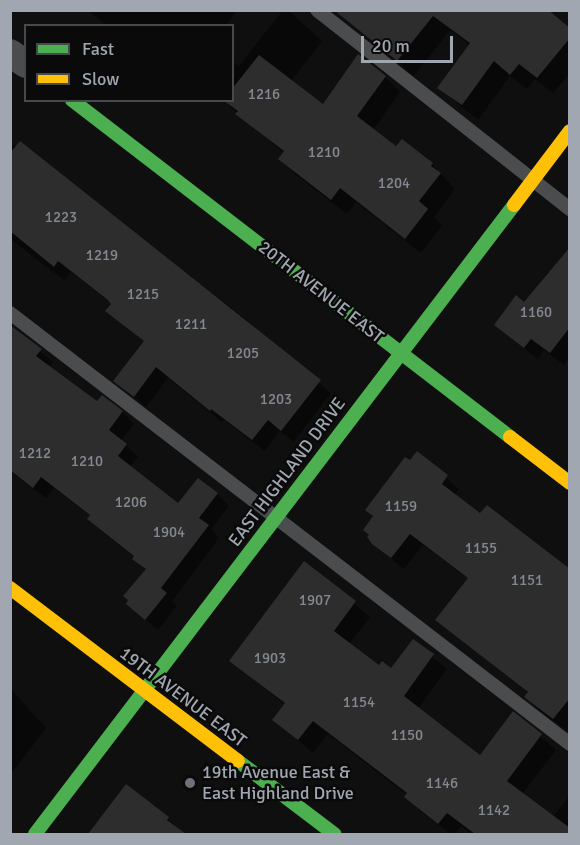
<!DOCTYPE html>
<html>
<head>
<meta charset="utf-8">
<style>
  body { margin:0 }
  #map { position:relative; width:580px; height:845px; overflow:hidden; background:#0f0f10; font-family:Signika,sans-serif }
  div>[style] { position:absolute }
  .shadow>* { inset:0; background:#0007 }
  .building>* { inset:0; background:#2d2d2e }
  .lane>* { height:14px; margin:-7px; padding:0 7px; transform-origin:7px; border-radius:7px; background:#4a4c4e }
  .street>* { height:28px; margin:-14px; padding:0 14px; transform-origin:14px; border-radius:14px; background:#4a4c4e }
  .fast>* { height:14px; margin:-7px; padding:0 7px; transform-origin:7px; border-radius:7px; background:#4caf50 }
  .slow>* { height:14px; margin:-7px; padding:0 7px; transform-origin:7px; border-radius:7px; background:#ffc107 }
  .dots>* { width:16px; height:16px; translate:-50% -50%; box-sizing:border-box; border:3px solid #0a0a0b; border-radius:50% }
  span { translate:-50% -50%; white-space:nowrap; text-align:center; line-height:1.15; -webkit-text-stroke:5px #0a0a0b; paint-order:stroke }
  .number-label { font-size:15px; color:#848890 }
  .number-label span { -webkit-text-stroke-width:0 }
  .street-label { font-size:18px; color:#a1a7b0 }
  .poi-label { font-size:18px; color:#a1a7b0 }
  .left { translate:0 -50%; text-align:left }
  .frame { position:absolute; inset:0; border:12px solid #a1a7b0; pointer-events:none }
  .legend { position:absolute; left:24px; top:24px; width:210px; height:78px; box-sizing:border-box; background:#0a0a0b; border:2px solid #46494d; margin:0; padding:8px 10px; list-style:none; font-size:18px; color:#a1a7b0 }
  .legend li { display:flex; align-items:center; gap:12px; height:30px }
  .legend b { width:30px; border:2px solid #46494d }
  .scale { position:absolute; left:361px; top:36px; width:92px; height:27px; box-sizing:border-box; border:3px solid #a1a7b0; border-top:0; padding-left:8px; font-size:18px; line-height:21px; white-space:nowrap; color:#a1a7b0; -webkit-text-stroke:4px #0a0a0b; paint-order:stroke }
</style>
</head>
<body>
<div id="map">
  <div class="shadow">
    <i style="clip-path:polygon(87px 10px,237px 10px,226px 26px,107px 26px)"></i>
    <i style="clip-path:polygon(283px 10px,288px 10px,322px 41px,291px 81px,323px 106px,385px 77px,400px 92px,373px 130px,396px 148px,402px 141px,432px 164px,455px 189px,434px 217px,442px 225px,421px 253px,356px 202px,347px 214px,295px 174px,280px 159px,284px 153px,222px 100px,232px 100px,232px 61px,239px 66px)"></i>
    <i style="clip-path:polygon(544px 10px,570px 30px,570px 73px,553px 93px,535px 79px,527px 89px,510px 76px,478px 120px,439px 88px,470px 45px,450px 30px,414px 76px,342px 15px)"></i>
    <i style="clip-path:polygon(10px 143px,234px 310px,331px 393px,294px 442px,280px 431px,265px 451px,224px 420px,222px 422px,168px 378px,146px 407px,115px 381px,145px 342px,107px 311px,113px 304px,71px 272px,64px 280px,10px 239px)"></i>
    <i style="clip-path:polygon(549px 271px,570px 275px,570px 356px,564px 365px,544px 350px,538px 359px,496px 325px,525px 304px)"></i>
    <i style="clip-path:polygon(10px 327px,53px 362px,49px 367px,97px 403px,122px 412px,134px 424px,121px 441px,138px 456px,130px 467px,178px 505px,217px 494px,229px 506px,211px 529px,219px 538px,172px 601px,177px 606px,158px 630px,128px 604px,147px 571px,135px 557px,101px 531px,89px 519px,91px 516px,54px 488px,46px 498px,10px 471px)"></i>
    <i style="clip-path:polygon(417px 453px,459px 489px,454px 495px,570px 574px,570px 728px,567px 731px,538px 709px,526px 697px,528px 693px,437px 619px,469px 579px,423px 545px,404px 569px,373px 543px,374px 518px,367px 510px)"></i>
    <i style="clip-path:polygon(304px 563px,370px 617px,349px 644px,379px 667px,391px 670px,413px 641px,447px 669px,418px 709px,480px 757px,513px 713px,556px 750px,522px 794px,553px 817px,570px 795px,570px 834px,472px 834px,461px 826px,455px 834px,451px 834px,420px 811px,407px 795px,328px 734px,313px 753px,274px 719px,285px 705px,231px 660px)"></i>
    <i style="clip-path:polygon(10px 688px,46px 728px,10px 775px)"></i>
    <i style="clip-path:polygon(126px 786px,168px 819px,184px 834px,96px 834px,92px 831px)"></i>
  </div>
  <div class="building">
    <i style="clip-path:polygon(334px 10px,548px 10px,570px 28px,570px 38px,537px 78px,519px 64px,510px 75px,494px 61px,462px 105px,437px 88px,470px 43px,433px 16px,397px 61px)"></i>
    <i style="clip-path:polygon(358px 54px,386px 76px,357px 116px,396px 146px,402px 139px,433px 163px,431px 166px,441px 173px,419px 201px,428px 209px,405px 239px,340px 188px,331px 200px,278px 159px,284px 151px,235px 114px,238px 111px,224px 101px,232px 100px,232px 89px,259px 55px,323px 104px)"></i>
    <i style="clip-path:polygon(20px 141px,321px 380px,281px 431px,268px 420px,252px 440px,211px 409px,210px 411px,156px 367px,134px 397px,113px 381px,144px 341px,105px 311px,111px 304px,108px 300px,58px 261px,54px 267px,10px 231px,10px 153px)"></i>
    <i style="clip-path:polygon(570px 247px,570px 327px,550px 353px,531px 339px,524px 348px,494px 325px,516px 295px,524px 302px)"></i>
    <i style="clip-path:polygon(10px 325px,42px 349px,36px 356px,97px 401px,102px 395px,123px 411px,109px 430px,127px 444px,118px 456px,178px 503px,198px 478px,218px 493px,199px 518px,209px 525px,161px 588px,167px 593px,145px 620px,126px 604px,128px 600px,123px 596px,146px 569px,132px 559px,134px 556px,87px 519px,90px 515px,41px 477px,33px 488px,10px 470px)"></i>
    <i style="clip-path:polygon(417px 451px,448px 475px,442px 484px,480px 513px,487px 505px,570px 569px,570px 698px,553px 719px,524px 697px,528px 692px,435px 620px,468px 578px,410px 534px,391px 558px,372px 544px,367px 537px,369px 535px,363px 530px,373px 516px,365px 510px,405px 457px,410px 460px)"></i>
    <i style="clip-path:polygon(304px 561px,356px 601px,334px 631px,379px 665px,382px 661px,391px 668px,413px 639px,434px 654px,404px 696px,480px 755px,513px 711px,542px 734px,507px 781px,570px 828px,570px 834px,475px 834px,447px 813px,438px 824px,404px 797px,407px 793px,313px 721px,298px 740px,272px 720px,285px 703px,229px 661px)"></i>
    <i style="clip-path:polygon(126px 784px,169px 817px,167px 820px,186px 834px,88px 834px)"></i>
  </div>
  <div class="lane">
    <i style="left:317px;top:10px;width:322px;rotate:38.2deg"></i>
    <i style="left:10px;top:313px;width:707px;rotate:37.58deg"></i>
  </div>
  <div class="street">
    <i style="left:10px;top:53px;width:19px;rotate:35deg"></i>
  </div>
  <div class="fast">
    <i style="left:72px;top:100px;width:553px;rotate:37.57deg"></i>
    <i style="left:238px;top:761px;width:121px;rotate:37.2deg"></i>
    <i style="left:35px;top:834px;width:791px;rotate:-52.71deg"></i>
  </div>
  <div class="slow">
    <i style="left:514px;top:205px;width:93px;rotate:-52.9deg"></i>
    <i style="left:510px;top:437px;width:76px;rotate:37.5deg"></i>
    <i style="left:10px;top:588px;width:286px;rotate:37.2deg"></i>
  </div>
  <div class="dots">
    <i style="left:190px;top:783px;background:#6e7278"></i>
  </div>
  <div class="number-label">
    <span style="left:264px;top:95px">1216</span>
    <span style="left:324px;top:153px">1210</span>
    <span style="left:394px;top:184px">1204</span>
    <span style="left:61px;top:218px">1223</span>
    <span style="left:102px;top:256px">1219</span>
    <span style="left:143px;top:295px">1215</span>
    <span style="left:536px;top:313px">1160</span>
    <span style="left:191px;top:325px">1211</span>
    <span style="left:243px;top:354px">1205</span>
    <span style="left:276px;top:400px">1203</span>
    <span style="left:35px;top:454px">1212</span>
    <span style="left:87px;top:462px">1210</span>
    <span style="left:131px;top:503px">1206</span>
    <span style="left:401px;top:507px">1159</span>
    <span style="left:169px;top:533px">1904</span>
    <span style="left:481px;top:549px">1155</span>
    <span style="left:527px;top:581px">1151</span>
    <span style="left:315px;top:601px">1907</span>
    <span style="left:270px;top:659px">1903</span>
    <span style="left:359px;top:703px">1154</span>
    <span style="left:407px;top:736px">1150</span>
    <span style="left:442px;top:784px">1146</span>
    <span style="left:494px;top:811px">1142</span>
  </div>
  <div class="street-label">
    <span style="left:321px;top:292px;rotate:38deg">20TH AVENUE EAST</span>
    <span style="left:287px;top:472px;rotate:-53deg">EAST HIGHLAND DRIVE</span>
    <span style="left:183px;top:697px;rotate:37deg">19TH AVENUE EAST</span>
  </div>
  <div class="poi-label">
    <span class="left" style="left:202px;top:783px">19th Avenue East &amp;<br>East Highland Drive</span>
  </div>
  <div class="frame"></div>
  <ul class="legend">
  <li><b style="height:8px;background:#4caf50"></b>Fast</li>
  <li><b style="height:8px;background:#ffc107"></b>Slow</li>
  </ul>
  <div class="scale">20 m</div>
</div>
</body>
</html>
